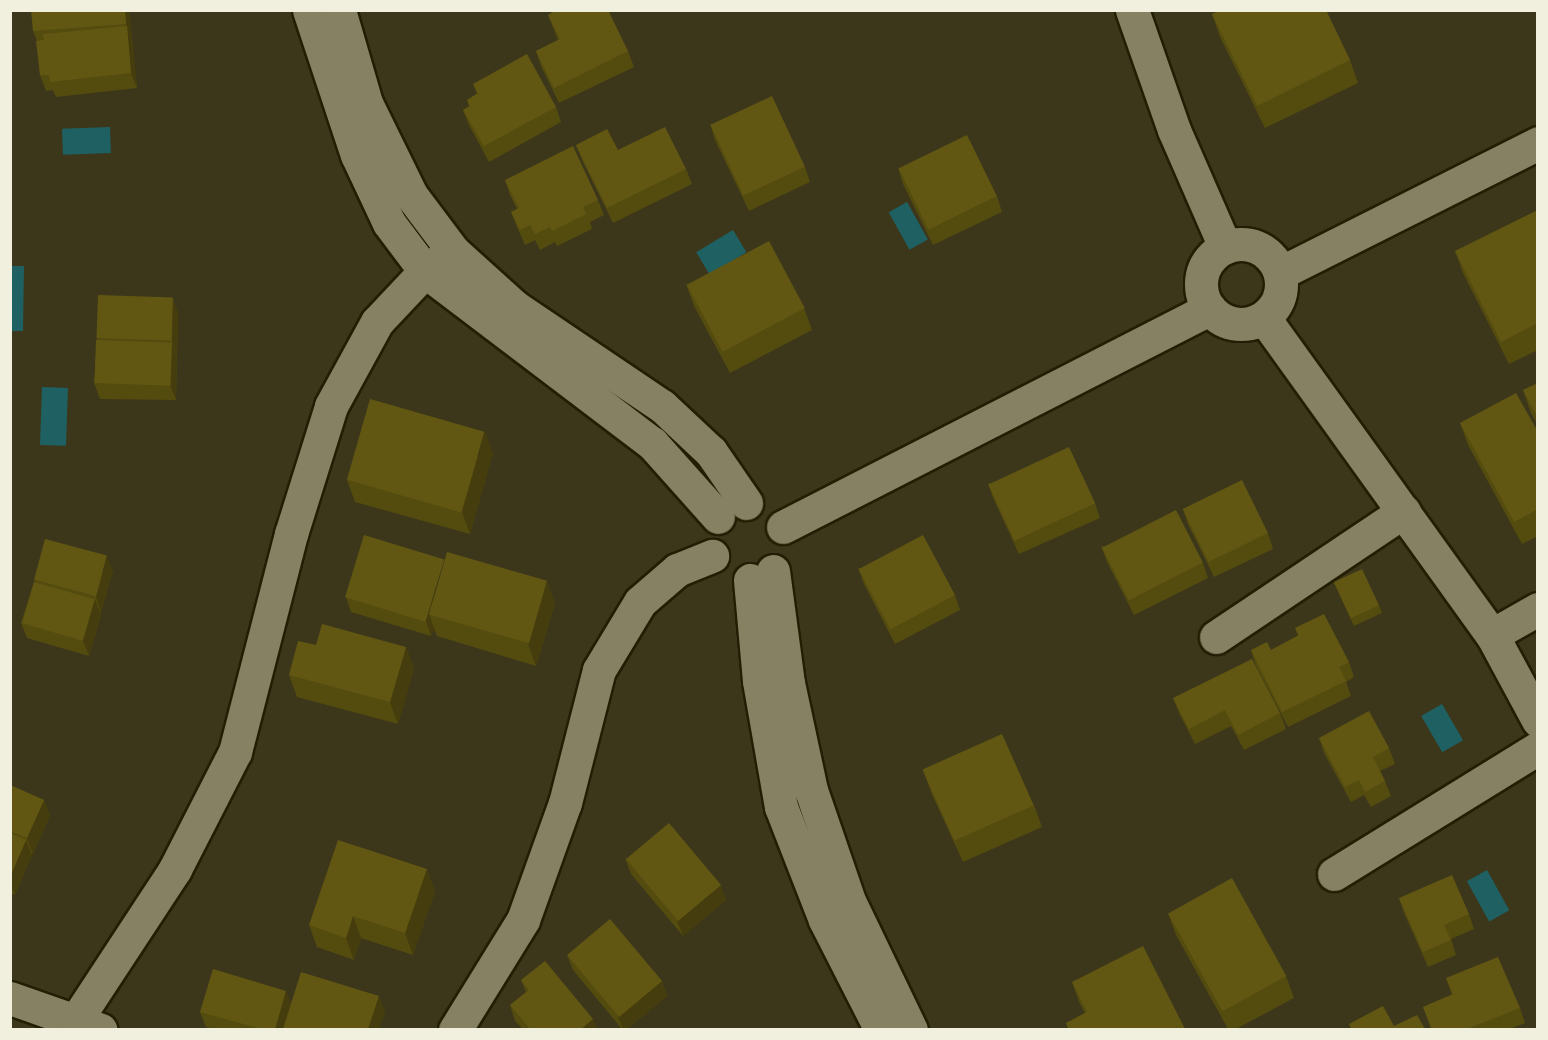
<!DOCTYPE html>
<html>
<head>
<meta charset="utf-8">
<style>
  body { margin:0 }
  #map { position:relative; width:1548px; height:1040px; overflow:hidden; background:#3c371b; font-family:Raleway,sans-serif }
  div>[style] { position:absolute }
  .water>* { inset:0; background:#1f6062; transform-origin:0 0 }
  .roads { filter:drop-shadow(2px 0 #231e03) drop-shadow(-2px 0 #231e03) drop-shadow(0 2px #231e03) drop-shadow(0 -2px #231e03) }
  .minor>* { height:33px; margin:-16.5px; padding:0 16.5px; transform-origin:16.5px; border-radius:16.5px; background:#878163 }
  .minor>.ring { margin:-16.5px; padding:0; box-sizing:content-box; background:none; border:33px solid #878163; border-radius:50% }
  .wall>* { inset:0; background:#544b0f }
  .shaded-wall>* { inset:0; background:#453d0d }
  .building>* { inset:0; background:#625712; transform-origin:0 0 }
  span { translate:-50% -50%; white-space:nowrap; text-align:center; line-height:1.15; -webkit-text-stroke:4.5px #322d11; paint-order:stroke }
  .frame { position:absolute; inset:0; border:12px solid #f1efde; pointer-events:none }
</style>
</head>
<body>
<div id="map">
  <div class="water">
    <i style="left:110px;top:127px;width:26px;height:48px;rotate:88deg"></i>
    <i style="left:907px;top:202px;width:43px;height:21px;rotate:61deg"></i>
    <i style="left:733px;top:230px;width:26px;height:43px;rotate:59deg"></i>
    <i style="clip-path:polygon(10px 266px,24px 266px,23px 331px,11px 331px)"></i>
    <i style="left:42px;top:387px;width:26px;height:58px;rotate:2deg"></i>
    <i style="left:1442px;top:704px;width:42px;height:24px;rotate:60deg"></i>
    <i style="left:1487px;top:870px;width:46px;height:23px;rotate:61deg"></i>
  </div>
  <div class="roads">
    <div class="minor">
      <i style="left:309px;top:10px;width:153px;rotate:71.7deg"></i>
      <i style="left:357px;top:155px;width:75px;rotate:64.8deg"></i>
      <i style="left:389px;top:223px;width:60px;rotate:53.1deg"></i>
      <i style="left:425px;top:271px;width:285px;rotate:37.2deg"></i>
      <i style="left:652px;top:443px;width:99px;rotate:48.3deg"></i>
      <i style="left:339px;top:10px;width:97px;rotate:73.8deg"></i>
      <i style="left:366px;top:103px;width:102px;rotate:63.9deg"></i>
      <i style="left:411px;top:195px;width:70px;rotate:53.1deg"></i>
      <i style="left:453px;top:251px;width:84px;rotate:42.1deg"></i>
      <i style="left:515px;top:307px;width:177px;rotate:34deg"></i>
      <i style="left:662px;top:406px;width:67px;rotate:43.2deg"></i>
      <i style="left:711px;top:452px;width:62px;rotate:55.5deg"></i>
      <i style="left:1132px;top:10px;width:127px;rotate:70.7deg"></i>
      <i style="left:1174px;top:130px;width:128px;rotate:66.4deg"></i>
      <i class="ring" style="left:1201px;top:244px;width:47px;height:47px"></i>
      <i style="left:1280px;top:273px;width:289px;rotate:-26.7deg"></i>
      <i style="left:1264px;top:318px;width:390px;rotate:54.3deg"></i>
      <i style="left:1492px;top:635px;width:97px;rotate:61.6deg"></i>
      <i style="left:783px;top:527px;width:479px;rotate:-27.1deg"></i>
      <i style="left:773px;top:571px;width:113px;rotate:82.4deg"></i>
      <i style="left:788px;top:683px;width:109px;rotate:77.9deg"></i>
      <i style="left:811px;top:790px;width:117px;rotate:71.1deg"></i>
      <i style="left:849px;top:901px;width:143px;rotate:64.3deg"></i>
      <i style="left:750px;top:580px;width:101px;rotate:84.9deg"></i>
      <i style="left:759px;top:681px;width:128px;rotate:80.1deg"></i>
      <i style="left:781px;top:807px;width:121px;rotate:68.7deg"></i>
      <i style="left:825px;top:920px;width:123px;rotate:63deg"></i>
      <i style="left:1492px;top:635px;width:53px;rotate:-29.5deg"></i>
      <i style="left:1216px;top:637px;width:226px;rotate:-33.8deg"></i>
      <i style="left:1334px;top:874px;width:240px;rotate:-31.7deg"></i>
      <i style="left:10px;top:998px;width:96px;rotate:19.4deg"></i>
      <i style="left:76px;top:1020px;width:181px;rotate:-56.7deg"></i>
      <i style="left:175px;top:869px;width:131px;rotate:-62.9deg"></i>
      <i style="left:235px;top:752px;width:225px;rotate:-75.6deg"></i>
      <i style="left:291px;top:534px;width:134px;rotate:-72.6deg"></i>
      <i style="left:331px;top:406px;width:96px;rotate:-61.3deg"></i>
      <i style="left:377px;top:322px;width:70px;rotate:-46.7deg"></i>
      <i style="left:425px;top:271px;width:34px;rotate:-36deg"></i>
      <i style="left:455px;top:1030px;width:129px;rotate:-58.3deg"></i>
      <i style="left:523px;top:920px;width:124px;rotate:-70.3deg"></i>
      <i style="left:565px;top:803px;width:137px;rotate:-75.7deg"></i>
      <i style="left:599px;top:670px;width:79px;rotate:-58.9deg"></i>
      <i style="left:640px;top:602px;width:49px;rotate:-40.9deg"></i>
      <i style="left:677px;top:570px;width:38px;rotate:-22deg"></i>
    </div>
  </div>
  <div class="wall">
    <i style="clip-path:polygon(129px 10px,137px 88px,56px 97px,53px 90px,46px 91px,40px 75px,37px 41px,33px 31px)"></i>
    <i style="clip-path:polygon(1212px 14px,1350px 60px,1358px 83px,1265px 128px,1220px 37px)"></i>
    <i style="clip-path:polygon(548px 15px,628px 51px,634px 67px,559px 103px,541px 66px,536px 51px,558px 40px)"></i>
    <i style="clip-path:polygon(473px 84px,556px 107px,561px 122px,489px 162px,469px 125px,463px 110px,469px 106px,467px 100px,477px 94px)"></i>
    <i style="clip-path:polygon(710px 124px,805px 167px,810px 182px,749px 211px,715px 140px)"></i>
    <i style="clip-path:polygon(576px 145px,618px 150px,686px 169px,692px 184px,613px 223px,582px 160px)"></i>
    <i style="clip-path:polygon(898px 168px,997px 196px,1002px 212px,933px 245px,903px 184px)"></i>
    <i style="clip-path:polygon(505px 180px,598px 200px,604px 215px,590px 222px,592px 229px,557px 246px,555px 242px,540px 250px,535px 240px,525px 245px,517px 227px,511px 212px,517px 209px,510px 195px)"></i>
    <i style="clip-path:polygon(1538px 210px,1538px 350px,1509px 364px,1463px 273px,1455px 251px)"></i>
    <i style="clip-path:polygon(686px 284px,804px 308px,812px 330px,730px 373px,694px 306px)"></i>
    <i style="clip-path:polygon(178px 313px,176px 400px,100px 399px,94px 383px,97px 340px,97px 338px)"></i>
    <i style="clip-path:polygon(1538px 383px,1538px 425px,1531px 413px,1523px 390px)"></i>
    <i style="clip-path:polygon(1460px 423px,1538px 432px,1538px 536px,1522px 544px,1468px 445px)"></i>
    <i style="clip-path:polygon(493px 453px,470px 534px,355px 502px,347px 480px)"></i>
    <i style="clip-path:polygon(988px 483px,1095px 503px,1100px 518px,1019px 554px,993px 498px)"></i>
    <i style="clip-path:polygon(1183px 509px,1268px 533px,1273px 549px,1214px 577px,1188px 524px)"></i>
    <i style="clip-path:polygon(1101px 546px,1203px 563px,1208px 578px,1134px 615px,1107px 562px)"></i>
    <i style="clip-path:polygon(858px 568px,955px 595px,960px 610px,895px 644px,864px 584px)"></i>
    <i style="clip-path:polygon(113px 571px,101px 612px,100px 612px,101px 615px,89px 656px,27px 638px,21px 623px,34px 582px,34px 580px)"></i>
    <i style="clip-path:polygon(1334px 583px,1379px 605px,1382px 613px,1354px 626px)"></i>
    <i style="clip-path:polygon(346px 597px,555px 603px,536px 666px,437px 636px,434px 628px,431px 636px,351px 612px)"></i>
    <i style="clip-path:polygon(1295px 628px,1349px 662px,1354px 677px,1346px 682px,1351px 696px,1288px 727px,1256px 666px,1251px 650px,1271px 650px,1298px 636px)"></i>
    <i style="clip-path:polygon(316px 645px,406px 647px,414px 669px,398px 724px,297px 697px,289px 675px)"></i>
    <i style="clip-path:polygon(1173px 698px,1280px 713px,1286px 729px,1244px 750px,1231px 726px,1195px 744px,1179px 713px)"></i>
    <i style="clip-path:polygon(1319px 738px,1389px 748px,1395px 764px,1380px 771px,1385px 781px,1391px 796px,1371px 807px,1364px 795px,1351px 802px,1324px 753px)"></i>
    <i style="clip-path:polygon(923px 770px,1034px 805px,1042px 827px,963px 862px,931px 792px)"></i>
    <i style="clip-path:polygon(10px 785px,44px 800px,50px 815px,33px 854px,31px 853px,32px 855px,15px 895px,10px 893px)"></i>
    <i style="clip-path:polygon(625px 858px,726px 900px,683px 936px,631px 874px)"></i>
    <i style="clip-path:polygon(435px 891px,413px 955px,361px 938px,354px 960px,317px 947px,309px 925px)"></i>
    <i style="clip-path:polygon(1399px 898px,1469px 914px,1474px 929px,1451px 939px,1456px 955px,1428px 967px,1404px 913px)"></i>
    <i style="clip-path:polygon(1168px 913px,1286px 976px,1294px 998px,1236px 1029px,1228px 1029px,1176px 935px)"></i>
    <i style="clip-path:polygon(567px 955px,662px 981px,667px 996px,627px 1029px,622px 1029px,573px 970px)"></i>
    <i style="clip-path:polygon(1446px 978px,1520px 1008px,1525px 1023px,1510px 1029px,1431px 1029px,1423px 1007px,1452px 995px)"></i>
    <i style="clip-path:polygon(521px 980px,597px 1029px,523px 1029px,515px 1021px,510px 1005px,526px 992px)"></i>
    <i style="clip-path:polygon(1072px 982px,1185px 1029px,1068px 1029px,1066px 1023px,1085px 1013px,1080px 1004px)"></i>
    <i style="clip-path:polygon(291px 1004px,385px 1011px,379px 1029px,214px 1029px,206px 1027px,200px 1012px)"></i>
  </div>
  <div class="shaded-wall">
    <i style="clip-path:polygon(125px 10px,129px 10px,132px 39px,126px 24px)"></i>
    <i style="clip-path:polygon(127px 26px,133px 41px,137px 88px,131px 73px)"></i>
    <i style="clip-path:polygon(173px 298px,178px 313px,177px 356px,172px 340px)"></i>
    <i style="clip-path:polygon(172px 342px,177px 357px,176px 400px,170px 385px)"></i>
    <i style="clip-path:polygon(485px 431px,493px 453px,470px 534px,462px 512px)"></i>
    <i style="clip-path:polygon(107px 556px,113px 571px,101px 612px,96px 597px)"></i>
    <i style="clip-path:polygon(444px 559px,429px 614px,434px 628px,431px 636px,426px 621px)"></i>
    <i style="clip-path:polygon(547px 581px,555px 603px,536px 666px,528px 644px)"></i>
    <i style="clip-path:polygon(95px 599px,101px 615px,89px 656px,83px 641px)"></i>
    <i style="clip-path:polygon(406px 647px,414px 669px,398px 724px,390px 702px)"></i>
    <i style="clip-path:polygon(44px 800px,50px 815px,33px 854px,27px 838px)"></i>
    <i style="clip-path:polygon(26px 840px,32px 855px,15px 895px,10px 883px,10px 877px)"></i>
    <i style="clip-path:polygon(427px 869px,435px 891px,413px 955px,405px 933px)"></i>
    <i style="clip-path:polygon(721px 885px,726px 900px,683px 936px,677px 920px)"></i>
    <i style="clip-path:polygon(353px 916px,361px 938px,354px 960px,346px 938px)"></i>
    <i style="clip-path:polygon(662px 981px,667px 996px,627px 1029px,623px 1029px,618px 1017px)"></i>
    <i style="clip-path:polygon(286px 991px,292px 1006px,285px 1029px,275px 1029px)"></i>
    <i style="clip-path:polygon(379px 996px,385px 1011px,379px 1029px,368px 1029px)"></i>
    <i style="clip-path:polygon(593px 1019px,597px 1029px,581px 1029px)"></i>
  </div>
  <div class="building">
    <i style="clip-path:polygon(31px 10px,125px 10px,126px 24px,33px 31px)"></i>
    <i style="clip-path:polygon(556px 10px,608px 10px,628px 51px,554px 88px,536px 51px,560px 39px,548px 15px)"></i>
    <i style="clip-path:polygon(1220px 10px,1326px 10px,1350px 60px,1257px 106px,1212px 14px)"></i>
    <i style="clip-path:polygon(127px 26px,131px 73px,50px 82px,49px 75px,40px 75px,36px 41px,44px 40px,43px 34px)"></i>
    <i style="clip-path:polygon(527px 54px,556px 107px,484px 146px,463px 110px,470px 106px,467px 100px,478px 93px,473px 84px)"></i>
    <i style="left:772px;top:96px;width:78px;height:68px;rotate:65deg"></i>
    <i style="clip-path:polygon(665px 127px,686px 169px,607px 208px,576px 145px,607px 129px,618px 150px)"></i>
    <i style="left:967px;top:135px;width:68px;height:76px;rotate:64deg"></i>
    <i style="clip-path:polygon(573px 146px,598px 200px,583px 207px,586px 214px,552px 231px,550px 227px,535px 234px,530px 225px,520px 230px,511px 212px,519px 208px,505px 180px)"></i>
    <i style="clip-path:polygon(1538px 210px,1538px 323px,1501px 342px,1455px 251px)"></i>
    <i style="left:769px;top:241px;width:76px;height:93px;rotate:62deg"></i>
    <i style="left:98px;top:295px;width:75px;height:43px;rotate:2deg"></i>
    <i style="left:96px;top:340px;width:76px;height:43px;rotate:2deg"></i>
    <i style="clip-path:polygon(1538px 383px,1538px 418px,1523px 390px)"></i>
    <i style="clip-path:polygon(1516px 393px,1538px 432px,1538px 509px,1514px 522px,1460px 423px)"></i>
    <i style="left:370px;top:399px;width:119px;height:84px;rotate:16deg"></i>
    <i style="left:1069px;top:447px;width:62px;height:89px;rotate:65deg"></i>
    <i style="left:1242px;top:480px;width:59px;height:66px;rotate:64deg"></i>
    <i style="left:1176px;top:510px;width:59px;height:83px;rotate:63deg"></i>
    <i style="left:364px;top:535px;width:84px;height:65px;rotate:17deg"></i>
    <i style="left:923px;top:535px;width:68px;height:73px;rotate:62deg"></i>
    <i style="left:45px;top:539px;width:64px;height:42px;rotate:15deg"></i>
    <i style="left:447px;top:552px;width:104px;height:65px;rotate:16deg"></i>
    <i style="left:1362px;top:569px;width:40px;height:31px;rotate:65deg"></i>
    <i style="left:34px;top:582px;width:63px;height:43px;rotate:16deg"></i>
    <i style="clip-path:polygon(1324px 614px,1349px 662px,1339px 667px,1346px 681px,1282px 712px,1251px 650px,1267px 642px,1271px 650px,1299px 635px,1295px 628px)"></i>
    <i style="clip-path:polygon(322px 624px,406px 647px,390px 702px,289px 675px,298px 641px,316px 645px)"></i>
    <i style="clip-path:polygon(1252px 659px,1280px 713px,1238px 735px,1225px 710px,1189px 729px,1173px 698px)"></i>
    <i style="clip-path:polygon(1369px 711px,1389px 748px,1373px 757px,1385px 781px,1365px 792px,1359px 780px,1345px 787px,1319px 738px)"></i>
    <i style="left:1002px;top:734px;width:78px;height:87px;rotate:66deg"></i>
    <i style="clip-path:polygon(10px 785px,44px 800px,27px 838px,10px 831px)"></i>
    <i style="left:669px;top:823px;width:81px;height:56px;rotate:50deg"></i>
    <i style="clip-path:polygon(10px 833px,26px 840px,10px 877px)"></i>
    <i style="clip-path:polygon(338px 840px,427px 869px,405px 933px,353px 916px,346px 938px,309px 925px)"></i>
    <i style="clip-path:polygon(1452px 875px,1469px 914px,1444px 925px,1451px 940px,1423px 952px,1399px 898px)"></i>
    <i style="left:1232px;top:878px;width:112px;height:73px;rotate:61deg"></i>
    <i style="left:610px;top:919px;width:81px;height:56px;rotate:50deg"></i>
    <i style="clip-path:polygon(1143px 946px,1185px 1029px,1069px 1029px,1066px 1023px,1087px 1012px,1072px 982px)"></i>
    <i style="clip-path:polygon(1498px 957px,1520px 1008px,1467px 1029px,1432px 1029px,1423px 1007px,1453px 994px,1446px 978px)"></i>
    <i style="clip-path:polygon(545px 961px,593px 1019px,581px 1029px,530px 1029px,510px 1005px,529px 990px,521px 980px)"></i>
    <i style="clip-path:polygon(213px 969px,286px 991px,275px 1029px,261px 1029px,200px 1012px)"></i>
    <i style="clip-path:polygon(301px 972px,379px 996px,368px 1029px,283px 1029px)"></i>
    <i style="clip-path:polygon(1383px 1006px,1394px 1026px,1417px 1015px,1425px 1029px,1351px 1029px,1349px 1024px)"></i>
  </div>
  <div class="frame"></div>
</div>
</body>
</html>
